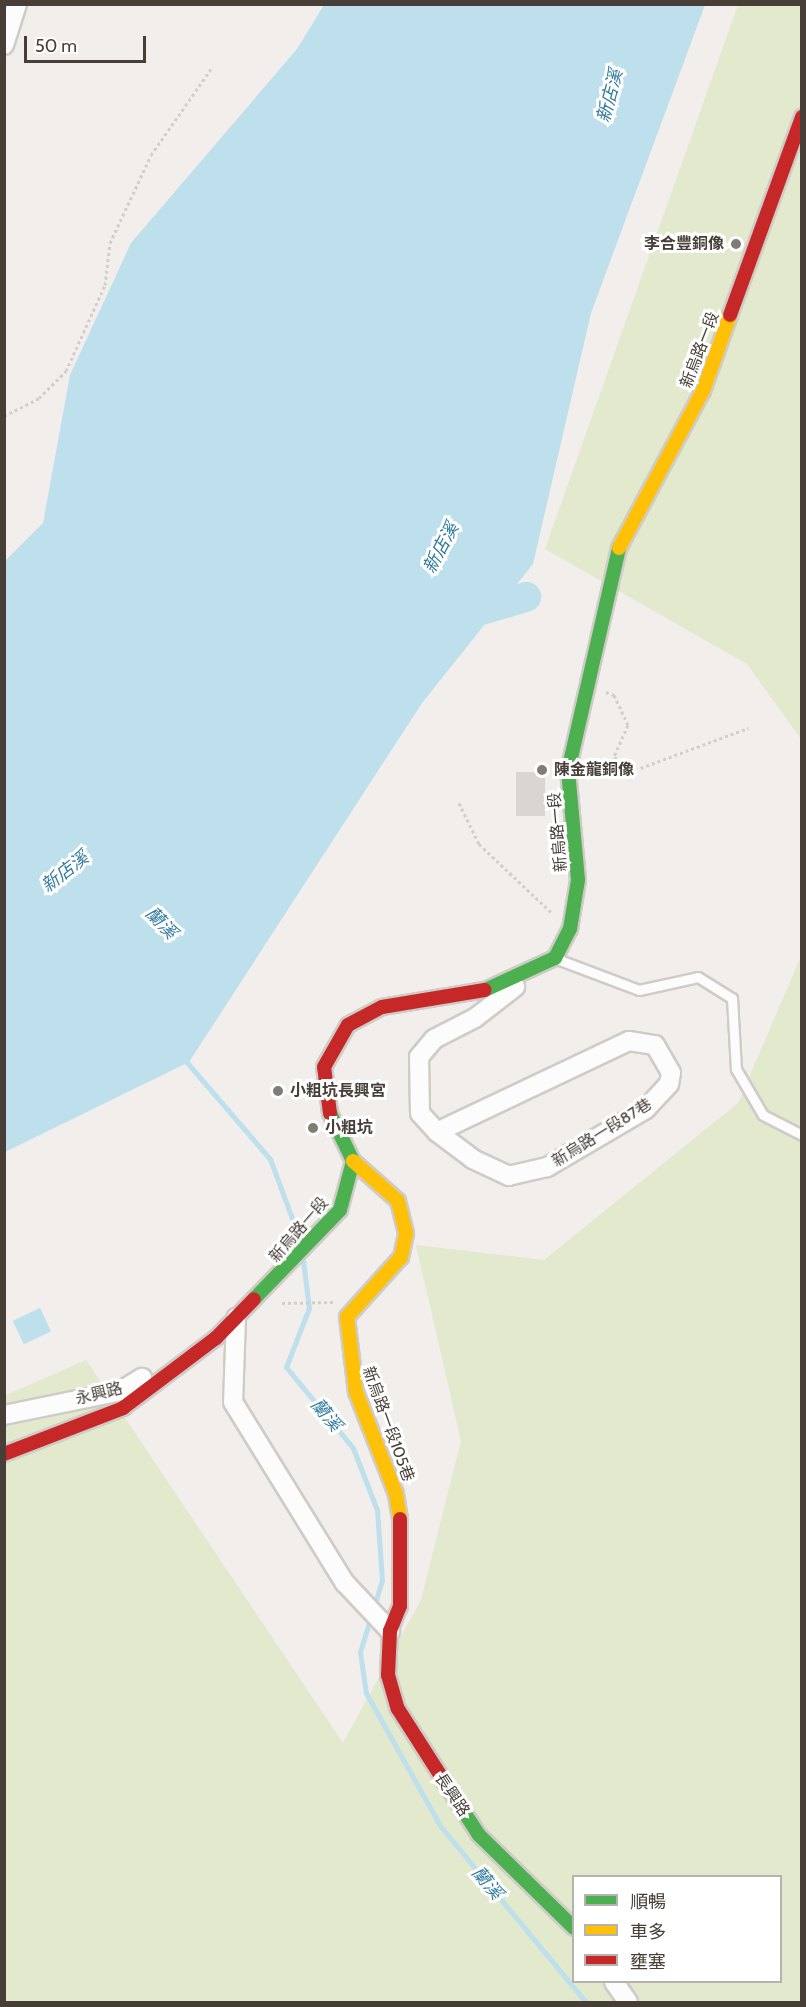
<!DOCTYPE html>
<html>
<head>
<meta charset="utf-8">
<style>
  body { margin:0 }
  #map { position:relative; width:806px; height:2007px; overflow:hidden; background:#f1eeeb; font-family:Cabin,"Noto Sans TC",sans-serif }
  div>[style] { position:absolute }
  .green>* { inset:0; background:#e2e9cc }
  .water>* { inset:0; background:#bedfec; transform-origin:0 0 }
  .stream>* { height:5px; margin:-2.5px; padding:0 2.5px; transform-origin:2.5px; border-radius:2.5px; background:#bedfec }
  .river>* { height:30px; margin:-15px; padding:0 15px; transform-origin:15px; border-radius:15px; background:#bedfec }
  .building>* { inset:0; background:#d9d5d2; transform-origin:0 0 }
  .path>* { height:3px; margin-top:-1.5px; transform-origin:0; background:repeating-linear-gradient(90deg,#d1cecc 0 3px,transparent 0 6px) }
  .roads { filter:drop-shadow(2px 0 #cfccc8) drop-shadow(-2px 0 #cfccc8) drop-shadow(0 2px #cfccc8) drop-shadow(0 -2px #cfccc8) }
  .lane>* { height:9px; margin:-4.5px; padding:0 4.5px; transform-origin:4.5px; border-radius:4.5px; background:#fdfcfc }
  .street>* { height:18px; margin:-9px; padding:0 9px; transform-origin:9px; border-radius:9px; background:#fdfcfc }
  .fast>* { height:14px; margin:-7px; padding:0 7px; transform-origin:7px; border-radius:7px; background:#4caf50 }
  .slow>* { height:14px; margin:-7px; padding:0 7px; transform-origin:7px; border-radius:7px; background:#ffc107 }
  .jam>* { height:14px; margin:-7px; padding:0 7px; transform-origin:7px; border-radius:7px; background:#c62828 }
  .dots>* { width:16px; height:16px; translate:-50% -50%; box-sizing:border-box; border:3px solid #fff; border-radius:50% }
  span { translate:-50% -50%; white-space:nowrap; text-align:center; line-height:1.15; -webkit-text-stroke:6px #fff; paint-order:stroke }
  .poi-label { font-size:16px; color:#473f37; font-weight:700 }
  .right { translate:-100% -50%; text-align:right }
  .left { translate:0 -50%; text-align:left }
  .street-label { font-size:16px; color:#473f37 }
  .water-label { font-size:18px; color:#317c9e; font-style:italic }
  .frame { position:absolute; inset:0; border:6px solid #473f37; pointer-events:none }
  .legend { position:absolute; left:572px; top:1875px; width:210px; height:108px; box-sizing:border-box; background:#fff; border:2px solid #b5b2af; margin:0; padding:8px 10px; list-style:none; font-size:18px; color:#473f37 }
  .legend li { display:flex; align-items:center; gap:12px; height:30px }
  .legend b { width:30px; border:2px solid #b5b2af }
  .scale { position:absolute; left:24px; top:36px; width:122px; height:27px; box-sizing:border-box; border:3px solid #473f37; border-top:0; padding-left:8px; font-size:18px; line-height:21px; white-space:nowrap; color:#473f37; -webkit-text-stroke:4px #fff; paint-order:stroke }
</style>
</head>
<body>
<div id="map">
  <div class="green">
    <i style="clip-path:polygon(738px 5px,801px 5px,801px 739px,747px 664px,545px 549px)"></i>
    <i style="clip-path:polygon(evenodd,801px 956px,801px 2002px,5px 2002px,4px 1396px,86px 1360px,343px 1743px,421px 1600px,461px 1441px,416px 1245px,544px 1260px,738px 1103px,801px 956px,574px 1876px,780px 1876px,780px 1982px,574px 1982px,574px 1876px)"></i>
  </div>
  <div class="water">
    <i style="clip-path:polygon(324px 5px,705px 5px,591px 313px,533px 564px,422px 703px,189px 1062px,5px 1152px,5px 561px,43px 523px,70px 375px,131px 243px,297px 49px)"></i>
    <i style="left:40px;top:1308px;width:26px;height:30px;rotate:65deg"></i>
  </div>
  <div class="stream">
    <i style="left:184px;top:1059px;width:132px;rotate:49.3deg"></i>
    <i style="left:270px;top:1159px;width:83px;rotate:69.6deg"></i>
    <i style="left:303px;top:1261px;width:47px;rotate:82.7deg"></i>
    <i style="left:309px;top:1308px;width:63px;rotate:111.3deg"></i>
    <i style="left:286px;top:1367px;width:105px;rotate:50.4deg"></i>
    <i style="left:353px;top:1448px;width:66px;rotate:68.8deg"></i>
    <i style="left:377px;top:1510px;width:70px;rotate:85.9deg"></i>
    <i style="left:382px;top:1580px;width:28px;rotate:107deg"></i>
    <i style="left:371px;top:1616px;width:38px;rotate:107deg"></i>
    <i style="left:360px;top:1652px;width:41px;rotate:81.7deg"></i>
    <i style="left:366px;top:1693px;width:154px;rotate:60.8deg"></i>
    <i style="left:441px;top:1827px;width:227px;rotate:50.4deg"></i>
  </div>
  <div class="river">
    <i style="left:461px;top:616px;width:68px;rotate:-16.3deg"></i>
  </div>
  <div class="building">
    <i style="left:516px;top:772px;width:29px;height:44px"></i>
  </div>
  <div class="path">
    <i style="left:4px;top:416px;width:39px;rotate:-27deg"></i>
    <i style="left:39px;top:398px;width:38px;rotate:-45deg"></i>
    <i style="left:66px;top:371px;width:94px;rotate:-65.6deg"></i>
    <i style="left:105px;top:285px;width:42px;rotate:-83.2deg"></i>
    <i style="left:110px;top:243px;width:97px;rotate:-65deg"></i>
    <i style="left:151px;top:155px;width:108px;rotate:-55.1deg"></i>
    <i style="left:606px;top:692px;width:9px;rotate:21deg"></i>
    <i style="left:614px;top:695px;width:33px;rotate:65deg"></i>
    <i style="left:628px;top:725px;width:35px;rotate:114deg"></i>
    <i style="left:614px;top:757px;width:25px;rotate:32deg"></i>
    <i style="left:635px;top:770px;width:121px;rotate:-20.4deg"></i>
    <i style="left:459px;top:803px;width:46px;rotate:64deg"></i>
    <i style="left:479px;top:844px;width:99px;rotate:43.4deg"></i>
    <i style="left:282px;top:1303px;width:51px;rotate:-1.1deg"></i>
  </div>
  <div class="roads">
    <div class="lane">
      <i style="left:557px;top:959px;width:88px;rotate:20.7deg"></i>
      <i style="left:639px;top:990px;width:60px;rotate:-12.4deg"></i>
      <i style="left:698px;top:977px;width:40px;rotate:32deg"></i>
      <i style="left:732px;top:998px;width:71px;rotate:86.8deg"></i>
      <i style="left:736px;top:1069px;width:53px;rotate:59.6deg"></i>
      <i style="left:763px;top:1115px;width:44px;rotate:27.1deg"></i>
    </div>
    <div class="street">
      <i style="left:4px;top:45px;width:43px;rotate:-72.4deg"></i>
      <i style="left:437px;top:1132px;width:212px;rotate:-25.4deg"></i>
      <i style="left:629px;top:1041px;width:26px;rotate:9deg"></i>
      <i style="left:655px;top:1045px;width:32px;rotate:60deg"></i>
      <i style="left:671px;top:1073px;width:11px;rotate:100deg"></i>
      <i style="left:669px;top:1084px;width:34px;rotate:133deg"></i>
      <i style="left:646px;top:1109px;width:115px;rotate:149.6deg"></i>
      <i style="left:547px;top:1167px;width:39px;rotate:167deg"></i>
      <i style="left:509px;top:1176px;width:40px;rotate:-155deg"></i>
      <i style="left:473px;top:1159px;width:45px;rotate:-143.1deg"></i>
      <i style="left:437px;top:1132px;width:25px;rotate:-132deg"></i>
      <i style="left:420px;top:1113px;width:56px;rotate:-91deg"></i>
      <i style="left:419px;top:1057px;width:23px;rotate:-50deg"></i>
      <i style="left:434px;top:1039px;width:46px;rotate:-27.1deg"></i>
      <i style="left:475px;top:1018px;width:51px;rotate:-37.8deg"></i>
      <i style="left:236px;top:1318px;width:84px;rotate:92deg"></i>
      <i style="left:233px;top:1402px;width:213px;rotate:58.3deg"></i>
      <i style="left:345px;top:1583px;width:66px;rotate:46.8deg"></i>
      <i style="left:4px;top:1415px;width:119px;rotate:-11.6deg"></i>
      <i style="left:121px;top:1391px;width:25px;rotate:-32deg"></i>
      <i style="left:614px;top:1982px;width:24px;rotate:55deg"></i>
    </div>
    <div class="fast">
      <i style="left:485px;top:990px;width:77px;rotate:-24.6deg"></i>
      <i style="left:555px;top:958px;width:33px;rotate:-63deg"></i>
      <i style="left:570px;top:929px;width:50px;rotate:-80.7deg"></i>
      <i style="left:578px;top:880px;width:109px;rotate:-95.2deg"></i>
      <i style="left:568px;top:771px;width:229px;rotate:-77.1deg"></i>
      <i style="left:254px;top:1299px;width:124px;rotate:-46deg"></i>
      <i style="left:340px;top:1210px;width:51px;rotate:-75.1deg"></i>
      <i style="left:353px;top:1161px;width:53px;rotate:-115.6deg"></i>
      <i style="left:444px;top:1781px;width:64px;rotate:57.1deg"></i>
      <i style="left:479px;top:1835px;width:133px;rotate:44.4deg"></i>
    </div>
    <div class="slow">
      <i style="left:619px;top:548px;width:178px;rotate:-61.9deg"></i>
      <i style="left:703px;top:391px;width:81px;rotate:-70.4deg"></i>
      <i style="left:353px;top:1161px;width:60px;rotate:41.6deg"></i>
      <i style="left:398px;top:1201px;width:34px;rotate:76deg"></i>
      <i style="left:406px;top:1234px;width:24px;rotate:102deg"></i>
      <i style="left:401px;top:1257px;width:81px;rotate:132deg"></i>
      <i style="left:347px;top:1317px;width:76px;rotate:83.2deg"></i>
      <i style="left:356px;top:1392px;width:110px;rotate:68.6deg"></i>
      <i style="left:396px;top:1494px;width:25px;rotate:81deg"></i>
    </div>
    <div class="jam">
      <i style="left:730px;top:315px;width:211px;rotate:-70deg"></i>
      <i style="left:330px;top:1113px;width:46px;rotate:-97.4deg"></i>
      <i style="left:324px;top:1067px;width:48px;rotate:-60.3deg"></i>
      <i style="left:348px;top:1025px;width:38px;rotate:-28deg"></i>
      <i style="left:382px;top:1007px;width:104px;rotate:-9.4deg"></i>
      <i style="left:4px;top:1454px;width:128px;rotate:-21.1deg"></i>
      <i style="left:123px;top:1408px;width:116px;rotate:-37deg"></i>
      <i style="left:216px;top:1338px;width:54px;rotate:-45.7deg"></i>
      <i style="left:400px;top:1519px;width:87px;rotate:90deg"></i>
      <i style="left:400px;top:1606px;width:27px;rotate:112deg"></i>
      <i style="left:390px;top:1631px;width:44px;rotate:92.6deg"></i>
      <i style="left:388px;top:1675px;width:35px;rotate:74deg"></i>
      <i style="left:398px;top:1709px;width:85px;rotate:57.4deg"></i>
    </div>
  </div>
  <div class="dots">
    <i style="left:736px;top:244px;background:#827c76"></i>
    <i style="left:542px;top:770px;background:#827c76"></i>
    <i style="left:278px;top:1091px;background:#827c76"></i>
    <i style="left:313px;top:1128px;background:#827c76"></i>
  </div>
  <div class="poi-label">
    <span class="right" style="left:724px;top:244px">李合豐銅像</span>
    <span class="left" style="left:554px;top:770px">陳金龍銅像</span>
    <span class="left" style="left:290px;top:1091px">小粗坑長興宮</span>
    <span class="left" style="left:325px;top:1128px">小粗坑</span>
  </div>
  <div class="street-label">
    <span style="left:700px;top:350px;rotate:-69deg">新烏路一段</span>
    <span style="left:558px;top:832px;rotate:-95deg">新烏路一段</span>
    <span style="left:602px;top:1133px;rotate:-32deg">新烏路一段87巷</span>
    <span style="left:299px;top:1230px;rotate:-49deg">新烏路一段</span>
    <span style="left:99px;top:1394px;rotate:-14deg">永興路</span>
    <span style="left:388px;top:1424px;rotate:70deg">新烏路一段105巷</span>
    <span style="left:452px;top:1795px;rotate:56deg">長興路</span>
  </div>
  <div class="water-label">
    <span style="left:610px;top:96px;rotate:-75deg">新店溪</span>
    <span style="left:441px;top:548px;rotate:-62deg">新店溪</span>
    <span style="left:65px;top:872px;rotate:-38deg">新店溪</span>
    <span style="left:161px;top:923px;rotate:46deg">蘭溪</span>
    <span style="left:326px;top:1415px;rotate:50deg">蘭溪</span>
    <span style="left:487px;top:1883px;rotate:50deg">蘭溪</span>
  </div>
  <div class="frame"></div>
  <ul class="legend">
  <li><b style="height:8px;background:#4caf50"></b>順暢</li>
  <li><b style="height:8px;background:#ffc107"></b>車多</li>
  <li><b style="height:8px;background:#c62828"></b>壅塞</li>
  </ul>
  <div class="scale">50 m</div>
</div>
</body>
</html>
